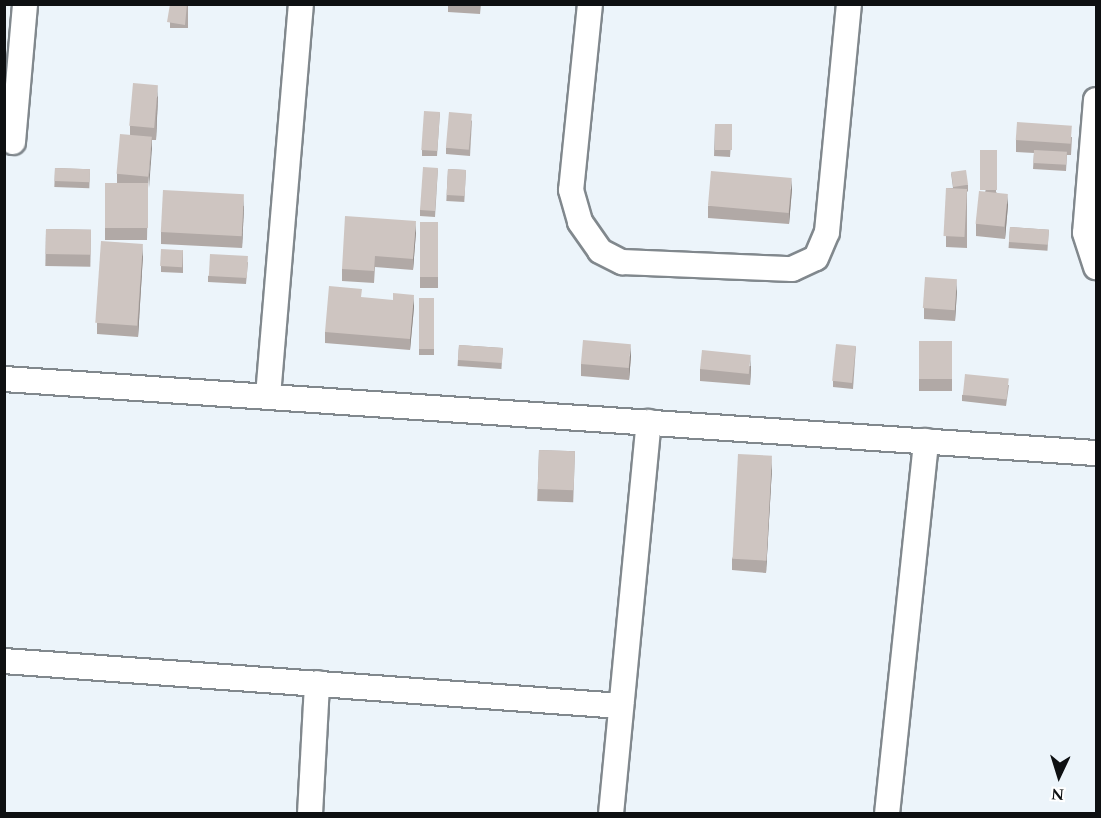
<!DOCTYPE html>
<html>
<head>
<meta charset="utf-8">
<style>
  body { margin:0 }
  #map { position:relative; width:1101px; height:818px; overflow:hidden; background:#ecf4fa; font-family:Spectral,serif }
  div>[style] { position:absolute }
  .roads { filter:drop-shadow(2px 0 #81888d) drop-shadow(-2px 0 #81888d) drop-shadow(0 2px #81888d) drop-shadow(0 -2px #81888d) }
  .street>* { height:24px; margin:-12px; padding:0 12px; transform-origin:12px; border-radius:12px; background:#fff }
  .wall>* { inset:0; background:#b1a9a6; transform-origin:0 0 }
  .shaded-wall>* { inset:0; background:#908a87 }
  .building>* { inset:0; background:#cec5c1; transform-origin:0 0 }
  span { translate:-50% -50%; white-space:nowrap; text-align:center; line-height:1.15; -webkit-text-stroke:6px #fff; paint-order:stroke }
  .frame { position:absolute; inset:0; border:6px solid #0e1012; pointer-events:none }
  .north { position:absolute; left:1029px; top:746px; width:60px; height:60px; -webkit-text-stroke:4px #fff; paint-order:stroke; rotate:184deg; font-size:16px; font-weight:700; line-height:24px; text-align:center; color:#0e1012 }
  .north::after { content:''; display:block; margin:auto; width:21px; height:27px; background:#0e1012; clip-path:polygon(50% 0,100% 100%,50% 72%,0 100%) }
</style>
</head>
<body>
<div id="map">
  <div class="roads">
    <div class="street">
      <i style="left:590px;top:4px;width:187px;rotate:95.8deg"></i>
      <i style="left:571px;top:190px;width:33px;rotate:74deg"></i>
      <i style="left:580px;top:222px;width:35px;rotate:55deg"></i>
      <i style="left:600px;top:251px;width:25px;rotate:27deg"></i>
      <i style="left:622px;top:262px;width:170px;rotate:2.4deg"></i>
      <i style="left:792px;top:269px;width:26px;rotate:-25deg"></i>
      <i style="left:816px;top:258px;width:28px;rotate:-67deg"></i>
      <i style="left:827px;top:232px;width:229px;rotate:-84.5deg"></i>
      <i style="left:1096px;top:100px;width:133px;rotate:94.7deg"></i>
      <i style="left:1085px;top:233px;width:36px;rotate:72deg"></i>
      <i style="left:13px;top:142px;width:139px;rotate:-85deg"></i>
      <i style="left:4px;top:379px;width:1095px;rotate:3.88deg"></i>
      <i style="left:268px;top:396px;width:393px;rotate:-85.2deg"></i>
      <i style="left:4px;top:661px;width:619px;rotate:4.17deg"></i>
      <i style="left:310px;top:814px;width:131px;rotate:-86.9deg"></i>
      <i style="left:611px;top:814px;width:394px;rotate:-84.5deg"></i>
      <i style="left:887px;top:814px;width:375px;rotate:-84deg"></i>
    </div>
  </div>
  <div class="wall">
    <i style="left:170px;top:4px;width:18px;height:24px"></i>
    <i style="clip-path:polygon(448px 4px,481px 4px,480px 14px,448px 12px)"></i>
    <i style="clip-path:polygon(158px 96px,156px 140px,152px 140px,148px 188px,147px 240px,105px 240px,105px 183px,117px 183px,117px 174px,130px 135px,130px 126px)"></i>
    <i style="clip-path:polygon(440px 112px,437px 156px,422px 156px,422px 150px)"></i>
    <i style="clip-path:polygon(472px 120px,470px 156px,446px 154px,446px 148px)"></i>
    <i style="clip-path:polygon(715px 124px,732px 130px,730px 157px,714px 156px)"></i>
    <i style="clip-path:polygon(1072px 137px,1071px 155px,1067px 155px,1066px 171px,1033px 169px,1034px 153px,1016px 152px,1016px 140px)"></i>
    <i style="clip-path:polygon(997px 150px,996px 192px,1008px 205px,1005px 239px,976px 236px,976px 224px)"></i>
    <i style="left:55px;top:168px;width:35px;height:19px;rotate:2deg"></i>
    <i style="clip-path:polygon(438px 168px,435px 217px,420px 216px,420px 210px)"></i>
    <i style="left:448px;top:169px;width:18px;height:32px;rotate:3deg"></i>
    <i style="clip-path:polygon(951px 173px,968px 185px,968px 191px,967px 192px,967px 248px,946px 247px,946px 188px,953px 188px)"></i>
    <i style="clip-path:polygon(792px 189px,789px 224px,708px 218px,708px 206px)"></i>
    <i style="clip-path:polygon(244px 206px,242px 248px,161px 244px,161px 232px)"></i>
    <i style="left:420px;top:222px;width:18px;height:66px"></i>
    <i style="left:1010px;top:227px;width:39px;height:21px;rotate:4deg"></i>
    <i style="left:46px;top:229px;width:45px;height:37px;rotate:1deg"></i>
    <i style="clip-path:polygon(416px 232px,413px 270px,375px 267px,374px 283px,342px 281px,342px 269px)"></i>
    <i style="clip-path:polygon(183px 250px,183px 273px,161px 272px,161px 266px)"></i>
    <i style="clip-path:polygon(143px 255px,138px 337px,97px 334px,97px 323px)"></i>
    <i style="clip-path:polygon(248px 262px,246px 284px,208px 282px,208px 276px)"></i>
    <i style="clip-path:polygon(957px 290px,955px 321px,924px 319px,924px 308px)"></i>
    <i style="left:419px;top:298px;width:15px;height:57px"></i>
    <i style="clip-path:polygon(414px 307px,410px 350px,325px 343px,325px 332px)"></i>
    <i style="left:919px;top:341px;width:33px;height:50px"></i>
    <i style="left:459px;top:345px;width:44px;height:21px;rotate:4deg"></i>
    <i style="clip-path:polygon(856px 346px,853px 389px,833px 387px,833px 381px)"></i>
    <i style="clip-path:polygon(631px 356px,629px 380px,581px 376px,581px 364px)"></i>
    <i style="clip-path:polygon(751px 366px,750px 385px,700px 381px,700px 369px)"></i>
    <i style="clip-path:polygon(1009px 385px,1006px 406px,962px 401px,962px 395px)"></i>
    <i style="left:539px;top:450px;width:36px;height:51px;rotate:2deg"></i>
    <i style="clip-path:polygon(772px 468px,766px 573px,732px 570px,732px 559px)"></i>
  </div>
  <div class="shaded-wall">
    <i style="clip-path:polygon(158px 85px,158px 96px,156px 140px,156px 128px)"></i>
    <i style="clip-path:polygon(152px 137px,152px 148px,149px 188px,149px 176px)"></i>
    <i style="clip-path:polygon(792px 178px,792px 189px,789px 224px,789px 212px)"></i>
    <i style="clip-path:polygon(244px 194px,244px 206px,242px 248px,242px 237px)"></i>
    <i style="clip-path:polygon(1008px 194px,1008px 205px,1005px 239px,1005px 227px)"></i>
    <i style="clip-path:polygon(416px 221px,416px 232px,413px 270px,413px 259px)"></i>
    <i style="clip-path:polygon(143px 244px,143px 255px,138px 337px,138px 325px)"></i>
    <i style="clip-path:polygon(957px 279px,957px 290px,955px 321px,955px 309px)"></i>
    <i style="clip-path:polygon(414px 295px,414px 307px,410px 350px,410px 339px)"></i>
    <i style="clip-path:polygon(631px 344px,631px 356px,629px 380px,629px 368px)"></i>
    <i style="clip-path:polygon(751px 355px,751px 366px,750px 385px,750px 374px)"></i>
    <i style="clip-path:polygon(772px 456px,772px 468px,766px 573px,766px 561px)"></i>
  </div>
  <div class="building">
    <i style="clip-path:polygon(170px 4px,187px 4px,185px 25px,167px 22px)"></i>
    <i style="left:133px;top:83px;width:25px;height:43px;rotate:5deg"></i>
    <i style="left:424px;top:111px;width:16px;height:39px;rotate:4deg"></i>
    <i style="left:449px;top:112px;width:23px;height:36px;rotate:5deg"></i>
    <i style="left:1017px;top:122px;width:55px;height:18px;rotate:4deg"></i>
    <i style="left:715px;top:124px;width:17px;height:26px"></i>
    <i style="left:120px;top:134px;width:32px;height:40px;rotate:5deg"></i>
    <i style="left:980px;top:150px;width:17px;height:40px"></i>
    <i style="left:1034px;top:150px;width:33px;height:13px;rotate:3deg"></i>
    <i style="left:423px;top:167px;width:15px;height:43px;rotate:4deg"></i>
    <i style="left:55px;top:168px;width:35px;height:13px;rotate:2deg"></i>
    <i style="left:448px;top:169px;width:18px;height:26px;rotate:3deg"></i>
    <i style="left:966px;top:170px;width:15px;height:15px;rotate:82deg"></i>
    <i style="left:711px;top:171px;width:81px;height:35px;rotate:5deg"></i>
    <i style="left:105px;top:183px;width:43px;height:45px"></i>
    <i style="left:946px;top:188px;width:21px;height:48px;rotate:3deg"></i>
    <i style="left:163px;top:190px;width:81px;height:42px;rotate:3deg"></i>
    <i style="left:979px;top:191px;width:29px;height:33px;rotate:6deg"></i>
    <i style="clip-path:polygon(345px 216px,416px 221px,413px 259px,375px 256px,374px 271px,342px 269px)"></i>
    <i style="left:420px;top:222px;width:18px;height:55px"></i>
    <i style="left:1010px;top:227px;width:39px;height:15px;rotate:4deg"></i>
    <i style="left:46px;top:229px;width:45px;height:25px;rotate:1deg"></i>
    <i style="left:101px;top:241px;width:42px;height:82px;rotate:4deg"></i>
    <i style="left:161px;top:249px;width:22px;height:17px;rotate:3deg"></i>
    <i style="left:210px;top:254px;width:38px;height:22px;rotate:3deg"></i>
    <i style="left:925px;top:277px;width:32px;height:31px;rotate:4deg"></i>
    <i style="clip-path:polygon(329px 286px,362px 289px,361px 297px,393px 300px,393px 293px,414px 295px,410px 339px,325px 332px)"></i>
    <i style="left:419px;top:298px;width:15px;height:51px"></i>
    <i style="left:583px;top:340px;width:48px;height:24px;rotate:5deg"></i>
    <i style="left:919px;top:341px;width:33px;height:38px"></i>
    <i style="left:836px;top:344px;width:20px;height:37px;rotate:6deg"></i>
    <i style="left:459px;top:345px;width:44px;height:15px;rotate:4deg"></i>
    <i style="left:702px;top:350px;width:49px;height:19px;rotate:6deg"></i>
    <i style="left:965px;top:374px;width:44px;height:21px;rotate:6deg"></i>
    <i style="left:539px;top:450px;width:36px;height:39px;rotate:2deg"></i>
    <i style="left:738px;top:454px;width:34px;height:105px;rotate:3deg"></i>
  </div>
  <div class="frame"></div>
  <div class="north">N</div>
</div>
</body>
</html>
